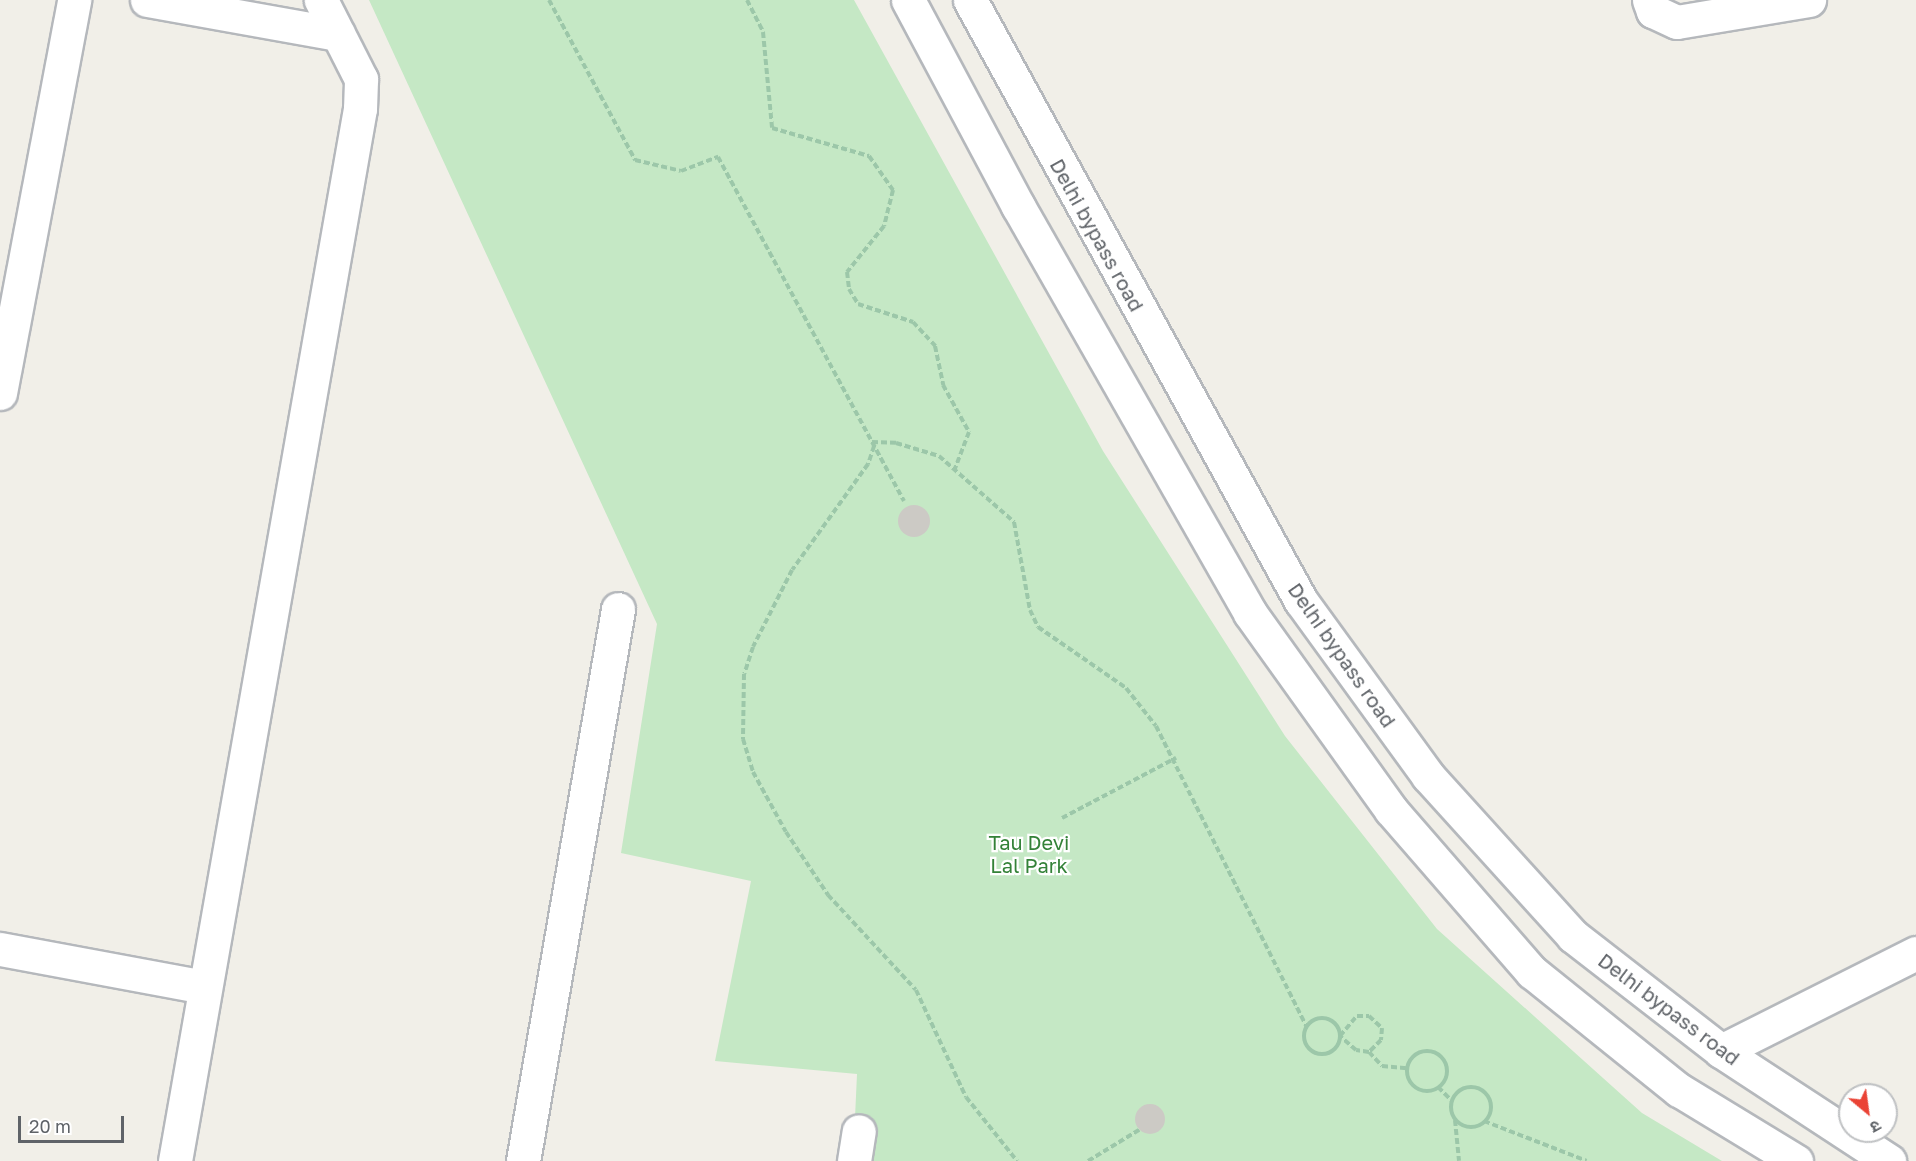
<!DOCTYPE html>
<html>
<head>
<meta charset="utf-8">
<style>
  body { margin:0 }
  #map { position:relative; width:1916px; height:1161px; overflow:hidden; background:#f1efe8; font-family:"Golos Text","Noto Sans Devanagari",sans-serif }
  div>[style] { position:absolute }
  .green>* { inset:0; background:#c5e8c5 }
  .building>* { inset:0; background:#cccac5 }
  .round { border-radius:50% }
  .path>* { height:4px; margin-top:-2px; transform-origin:0; background:repeating-linear-gradient(90deg,#9cc7a9 0 6px,transparent 0 9px) }
  .path>.ring { margin:-2px; padding:0; box-sizing:content-box; background:none; border:4px solid #9cc7a9; border-radius:50% }
  .roads { filter:drop-shadow(2px 0 #b5b8bc) drop-shadow(-2px 0 #b5b8bc) drop-shadow(0 2px #b5b8bc) drop-shadow(0 -2px #b5b8bc) }
  .street>* { height:33px; margin:-16.5px; padding:0 16.5px; transform-origin:16.5px; border-radius:16.5px; background:#fff }
  .secondary>* { height:33px; margin:-16.5px; padding:0 16.5px; transform-origin:16.5px; border-radius:16.5px; background:#fff }
  span { translate:-50% -50%; white-space:nowrap; text-align:center; line-height:1.15; -webkit-text-stroke:4.5px #fff; paint-order:stroke }
  .street-label { font-size:20px; color:#5f6368 }
  .park-label { font-size:20px; color:#348238 }
  .north { position:absolute; left:1838px; top:1083px; width:60px; height:60px; box-sizing:border-box; background:#fff; border:2px solid #bfc1c3; border-radius:50%; rotate:151deg; font-size:16px; font-weight:700; line-height:24px; text-align:center; color:#5f6368 }
  .north::after { content:''; display:block; margin:auto; width:21px; height:27px; background:#ea4335; clip-path:polygon(50% 0,100% 100%,50% 72%,0 100%) }
  .scale { position:absolute; left:18px; top:1116px; width:106px; height:27px; box-sizing:border-box; border:3px solid #5f6368; border-top:0; padding-left:8px; font-size:18px; line-height:21px; white-space:nowrap; color:#5f6368; -webkit-text-stroke:4px #fff; paint-order:stroke }
</style>
</head>
<body>
<div id="map">
  <div class="green">
    <i style="clip-path:polygon(369px 0,854px 0,1103px 451px,1285px 736px,1437px 929px,1642px 1113px,1722px 1161px,853px 1161px,857px 1074px,715px 1061px,751px 881px,621px 853px,657px 624px)"></i>
  </div>
  <div class="building">
    <i class="round" style="left:898px;top:505px;width:32px;height:32px"></i>
    <i class="round" style="left:1135px;top:1104px;width:30px;height:30px"></i>
  </div>
  <div class="path">
    <i style="left:549px;top:0;width:182px;rotate:61.7deg"></i>
    <i style="left:635px;top:160px;width:47px;rotate:13.4deg"></i>
    <i style="left:681px;top:171px;width:40px;rotate:-21deg"></i>
    <i style="left:718px;top:157px;width:391px;rotate:61.6deg"></i>
    <i style="left:747px;top:0;width:36px;rotate:63deg"></i>
    <i style="left:763px;top:32px;width:96px;rotate:84.6deg"></i>
    <i style="left:772px;top:128px;width:101px;rotate:16.1deg"></i>
    <i style="left:869px;top:156px;width:42px;rotate:54.8deg"></i>
    <i style="left:893px;top:190px;width:37px;rotate:104deg"></i>
    <i style="left:884px;top:226px;width:59px;rotate:128.8deg"></i>
    <i style="left:847px;top:272px;width:17px;rotate:83deg"></i>
    <i style="left:849px;top:289px;width:17px;rotate:59deg"></i>
    <i style="left:858px;top:304px;width:58px;rotate:18.1deg"></i>
    <i style="left:913px;top:322px;width:33px;rotate:47deg"></i>
    <i style="left:935px;top:346px;width:40px;rotate:78deg"></i>
    <i style="left:943px;top:385px;width:54px;rotate:61deg"></i>
    <i style="left:969px;top:432px;width:40px;rotate:111deg"></i>
    <i style="left:872px;top:442px;width:24px;rotate:2deg"></i>
    <i style="left:896px;top:443px;width:45px;rotate:16.8deg"></i>
    <i style="left:939px;top:456px;width:100px;rotate:41.3deg"></i>
    <i style="left:1014px;top:522px;width:89px;rotate:79.7deg"></i>
    <i style="left:1030px;top:610px;width:19px;rotate:65deg"></i>
    <i style="left:1038px;top:627px;width:107px;rotate:34.7deg"></i>
    <i style="left:1126px;top:688px;width:48px;rotate:51.7deg"></i>
    <i style="left:1156px;top:726px;width:337px;rotate:63.4deg"></i>
    <i style="left:874px;top:446px;width:19px;rotate:108deg"></i>
    <i style="left:868px;top:464px;width:130px;rotate:125.6deg"></i>
    <i style="left:792px;top:570px;width:86px;rotate:116.9deg"></i>
    <i style="left:753px;top:647px;width:28px;rotate:108deg"></i>
    <i style="left:744px;top:674px;width:65px;rotate:90.9deg"></i>
    <i style="left:743px;top:739px;width:34px;rotate:73deg"></i>
    <i style="left:753px;top:772px;width:68px;rotate:61.2deg"></i>
    <i style="left:786px;top:832px;width:76px;rotate:56.3deg"></i>
    <i style="left:828px;top:895px;width:129px;rotate:47.2deg"></i>
    <i style="left:916px;top:990px;width:118px;rotate:65deg"></i>
    <i style="left:966px;top:1097px;width:82px;rotate:51.4deg"></i>
    <i style="left:1062px;top:818px;width:129px;rotate:-27.8deg"></i>
    <i style="left:1357px;top:1016px;width:12px"></i>
    <i style="left:1369px;top:1016px;width:18px;rotate:43deg"></i>
    <i style="left:1382px;top:1028px;width:12px;rotate:95deg"></i>
    <i style="left:1381px;top:1040px;width:17px;rotate:135deg"></i>
    <i style="left:1369px;top:1052px;width:13px;rotate:-171deg"></i>
    <i style="left:1356px;top:1050px;width:21px;rotate:-139deg"></i>
    <i style="left:1340px;top:1036px;width:26px;rotate:-50deg"></i>
    <i class="ring" style="left:1304px;top:1018px;width:32px;height:32px"></i>
    <i class="ring" style="left:1407px;top:1051px;width:36px;height:36px"></i>
    <i style="left:1369px;top:1052px;width:19px;rotate:47deg"></i>
    <i style="left:1382px;top:1066px;width:25px;rotate:5deg"></i>
    <i style="left:1438px;top:1087px;width:20px;rotate:45deg"></i>
    <i class="ring" style="left:1451px;top:1087px;width:36px;height:36px"></i>
    <i style="left:1455px;top:1120px;width:41px;rotate:84.4deg"></i>
    <i style="left:1484px;top:1121px;width:110px;rotate:21.2deg"></i>
    <i style="left:1088px;top:1161px;width:60px;rotate:-31.3deg"></i>
  </div>
  <div class="roads">
    <div class="street">
      <i style="left:147px;top:0;width:194px;rotate:10.1deg"></i>
      <i style="left:1649px;top:0;width:12px;rotate:70deg"></i>
      <i style="left:1653px;top:11px;width:26px;rotate:25deg"></i>
      <i style="left:1677px;top:22px;width:134px;rotate:-9.5deg"></i>
      <i style="left:0;top:393px;width:400px;rotate:-79.3deg"></i>
      <i style="left:0;top:949px;width:208px;rotate:10.5deg"></i>
      <i style="left:1721px;top:1051px;width:218px;rotate:-26.7deg"></i>
      <i style="left:175px;top:1161px;width:1068px;rotate:-80.03deg"></i>
      <i style="left:360px;top:109px;width:30px;rotate:-88deg"></i>
      <i style="left:361px;top:79px;width:89px;rotate:-116.9deg"></i>
      <i style="left:523px;top:1161px;width:560px;rotate:-80.23deg"></i>
      <i style="left:854px;top:1161px;width:30px;rotate:-81deg"></i>
    </div>
    <div class="secondary">
      <i style="left:908px;top:0;width:234px;rotate:61.9deg"></i>
      <i style="left:1018px;top:206px;width:468px;rotate:60.3deg"></i>
      <i style="left:1250px;top:613px;width:242px;rotate:54.4deg"></i>
      <i style="left:1391px;top:810px;width:215px;rotate:49deg"></i>
      <i style="left:1532px;top:972px;width:189px;rotate:38.8deg"></i>
      <i style="left:1679px;top:1090px;width:137px;rotate:31.3deg"></i>
      <i style="left:970px;top:0;width:686px;rotate:61.16deg"></i>
      <i style="left:1301px;top:601px;width:216px;rotate:54deg"></i>
      <i style="left:1428px;top:776px;width:216px;rotate:47.8deg"></i>
      <i style="left:1573px;top:936px;width:187px;rotate:37.8deg"></i>
      <i style="left:1721px;top:1051px;width:201px;rotate:33.2deg"></i>
    </div>
  </div>
  <div class="street-label">
    <span style="left:1097px;top:235px;rotate:61deg">Delhi bypass road</span>
    <span style="left:1342px;top:655px;rotate:55deg">Delhi bypass road</span>
    <span style="left:1669px;top:1009px;rotate:37deg">Delhi bypass road</span>
  </div>
  <div class="park-label">
    <span style="left:1029px;top:854px">Tau Devi<br>Lal Park</span>
  </div>
  <div class="north">उ</div>
  <div class="scale">20 m</div>
</div>
</body>
</html>
